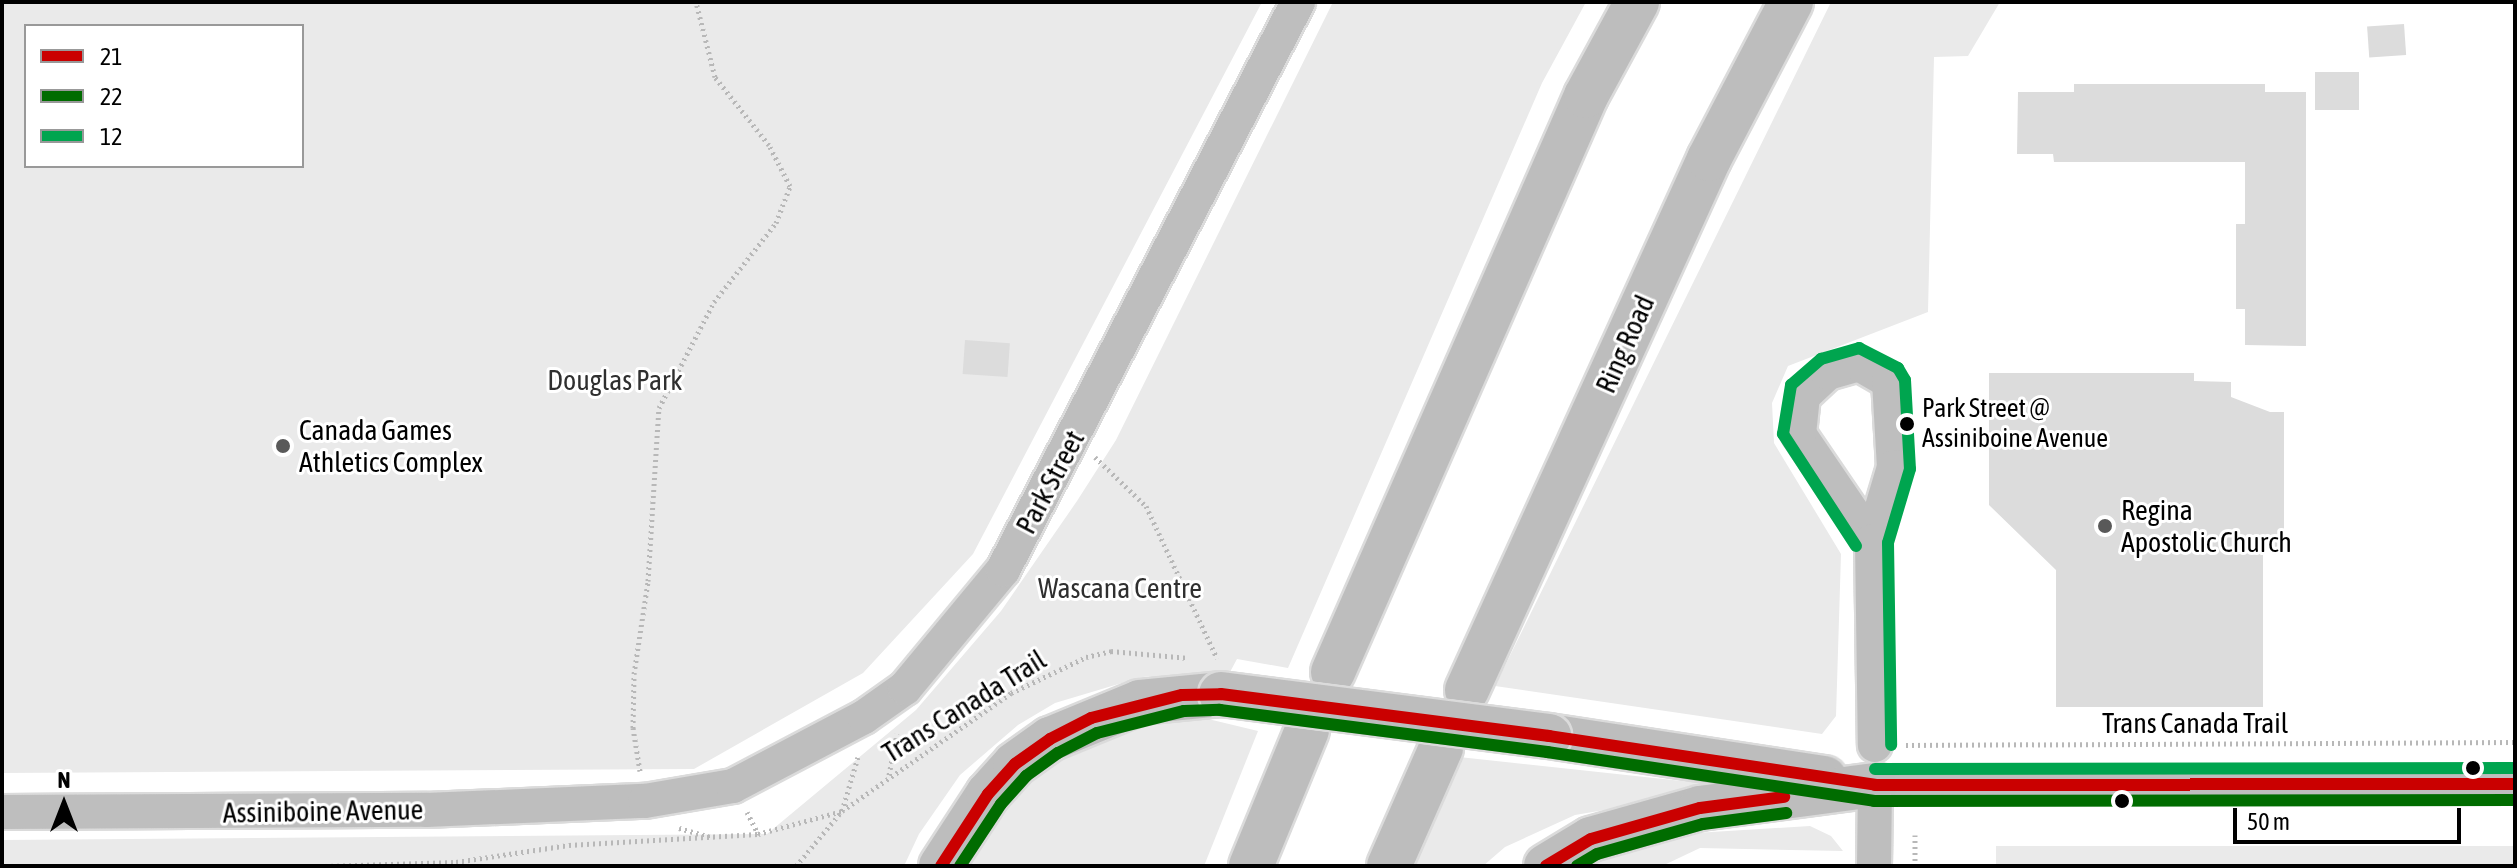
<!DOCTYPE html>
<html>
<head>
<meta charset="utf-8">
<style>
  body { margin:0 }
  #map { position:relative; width:2517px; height:868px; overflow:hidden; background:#fff; font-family:"Asap Condensed",sans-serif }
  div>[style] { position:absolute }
  .green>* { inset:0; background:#eaeaea; transform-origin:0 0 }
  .building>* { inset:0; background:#dcdcdc; transform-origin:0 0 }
  .path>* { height:5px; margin-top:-2.5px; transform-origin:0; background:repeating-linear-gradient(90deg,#b8b8b8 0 2px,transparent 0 6px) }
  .roads { filter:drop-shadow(2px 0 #dbdbdb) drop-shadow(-2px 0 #dbdbdb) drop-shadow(0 2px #dbdbdb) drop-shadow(0 -2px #dbdbdb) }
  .minor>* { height:34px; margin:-17px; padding:0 17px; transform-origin:17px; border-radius:17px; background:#bebebe }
  .highway>* { height:44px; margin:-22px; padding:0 22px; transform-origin:22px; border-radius:22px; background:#bdbdbd }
  .bridges { filter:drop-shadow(2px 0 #dbdbdb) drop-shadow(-2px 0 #dbdbdb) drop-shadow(0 2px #dbdbdb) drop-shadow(0 -2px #dbdbdb) }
  .highway-bridge>* { height:44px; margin:-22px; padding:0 22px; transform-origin:22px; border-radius:22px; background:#bdbdbd }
  .bus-1>* { height:12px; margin:-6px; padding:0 6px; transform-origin:6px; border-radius:6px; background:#ca0000 }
  .bus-2>* { height:12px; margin:-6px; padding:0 6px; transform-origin:6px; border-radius:6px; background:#006c00 }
  .bus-3>* { height:12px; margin:-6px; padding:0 6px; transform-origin:6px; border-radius:6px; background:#00a54f }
  .dots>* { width:22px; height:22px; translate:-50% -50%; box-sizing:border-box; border:4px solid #fff; border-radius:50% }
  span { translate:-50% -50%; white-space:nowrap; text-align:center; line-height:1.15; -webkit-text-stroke:6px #fff; paint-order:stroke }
  .bus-label { font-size:26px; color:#000 }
  .left { translate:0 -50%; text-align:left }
  .street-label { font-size:28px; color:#000 }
  .park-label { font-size:28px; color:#2f2f2f }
  .poi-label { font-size:28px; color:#000 }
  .frame { position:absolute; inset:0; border:4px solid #000; pointer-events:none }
  .legend { position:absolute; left:24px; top:24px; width:280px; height:144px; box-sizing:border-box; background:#fff; border:2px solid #999; margin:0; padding:10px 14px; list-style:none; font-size:24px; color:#000 }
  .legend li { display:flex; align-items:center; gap:16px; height:40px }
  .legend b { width:40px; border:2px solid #999 }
  .north { position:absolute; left:24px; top:764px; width:80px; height:80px; -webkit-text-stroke:6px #fff; paint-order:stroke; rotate:0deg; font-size:22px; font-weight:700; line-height:32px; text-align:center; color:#000 }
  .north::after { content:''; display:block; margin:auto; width:28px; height:36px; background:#000; clip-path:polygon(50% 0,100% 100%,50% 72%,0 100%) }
  .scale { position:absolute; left:2233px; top:808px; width:228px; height:36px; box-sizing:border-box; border:4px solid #000; border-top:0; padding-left:10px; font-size:24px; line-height:28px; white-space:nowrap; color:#000; -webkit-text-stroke:6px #fff; paint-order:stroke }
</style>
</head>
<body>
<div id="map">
  <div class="green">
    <i style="clip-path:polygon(evenodd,2px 2px,1262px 2px,973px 554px,863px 673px,694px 769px,2px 773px,2px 2px,26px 26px,302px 26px,302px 166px,26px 166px,26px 26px)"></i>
    <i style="clip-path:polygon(1333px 2px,1586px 2px,1542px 83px,1288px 668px,1237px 659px,1230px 672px,1142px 677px,1055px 703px,1018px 725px,960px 775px,919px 834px,904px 866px,2px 866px,2px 840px,767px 834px,916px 710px,1001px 611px,1077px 501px,1116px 440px)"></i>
    <i style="clip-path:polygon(1831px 2px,2000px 2px,1968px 56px,1934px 57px,1928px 312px,1788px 366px,1772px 403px,1774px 443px,1841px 554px,1836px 716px,1822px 734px,1495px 686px)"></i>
    <i style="clip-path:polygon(1166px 717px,1204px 718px,1258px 731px,1204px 866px,959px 866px,1001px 797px,1055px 754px,1110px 729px)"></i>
    <i style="clip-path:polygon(1459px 757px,1719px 785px,1717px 791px,1575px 815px,1505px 847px,1483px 866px,1414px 866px)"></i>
    <i style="clip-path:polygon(1810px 826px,1831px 836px,1843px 851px,1700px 848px,1662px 866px,1572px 866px,1679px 834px)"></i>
    <i style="left:1996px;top:846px;width:519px;height:28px"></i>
  </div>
  <div class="building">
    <i style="left:2404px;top:24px;width:31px;height:37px;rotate:86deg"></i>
    <i style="left:2315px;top:72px;width:44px;height:38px"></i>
    <i style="clip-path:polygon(2074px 84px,2265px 84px,2265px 92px,2306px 92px,2306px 346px,2245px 345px,2245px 309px,2236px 309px,2236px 224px,2245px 224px,2245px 162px,2054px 162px,2053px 154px,2017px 154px,2018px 92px,2074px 92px)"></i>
    <i style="left:965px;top:340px;width:45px;height:34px;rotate:4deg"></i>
    <i style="clip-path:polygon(1989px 373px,2194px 373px,2194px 381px,2231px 382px,2231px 397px,2270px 412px,2284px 412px,2284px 547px,2263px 547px,2263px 707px,2056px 707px,2056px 570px,1989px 505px)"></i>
  </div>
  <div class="path">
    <i style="left:1095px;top:457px;width:71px;rotate:43.9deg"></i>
    <i style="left:1146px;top:506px;width:168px;rotate:65deg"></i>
    <i style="left:1906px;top:745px;width:609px;rotate:-0.28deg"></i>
    <i style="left:640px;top:771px;width:44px;rotate:-99.2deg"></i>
    <i style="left:633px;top:728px;width:54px;rotate:-88.9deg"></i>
    <i style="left:634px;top:674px;width:94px;rotate:-81.4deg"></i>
    <i style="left:648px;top:581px;width:173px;rotate:-86.4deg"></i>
    <i style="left:659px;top:408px;width:119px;rotate:-62.6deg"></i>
    <i style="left:714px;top:302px;width:100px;rotate:-51.9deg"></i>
    <i style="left:776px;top:223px;width:40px;rotate:-69deg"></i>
    <i style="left:790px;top:186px;width:46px;rotate:-117.1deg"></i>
    <i style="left:769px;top:145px;width:87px;rotate:-128.5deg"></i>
    <i style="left:715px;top:77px;width:77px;rotate:-104.2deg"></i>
    <i style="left:889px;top:775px;width:42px;rotate:-79deg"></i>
    <i style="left:747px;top:812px;width:25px;rotate:63deg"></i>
    <i style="left:679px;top:828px;width:36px;rotate:16deg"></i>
    <i style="left:325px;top:866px;width:131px;rotate:-1.7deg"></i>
    <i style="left:456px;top:862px;width:114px;rotate:-8.6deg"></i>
    <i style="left:569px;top:845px;width:189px;rotate:-3.3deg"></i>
    <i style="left:758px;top:834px;width:87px;rotate:-15.3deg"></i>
    <i style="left:842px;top:811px;width:56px;rotate:-73.5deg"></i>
    <i style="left:796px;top:866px;width:72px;rotate:-50.1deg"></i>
    <i style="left:842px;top:811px;width:206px;rotate:-34.9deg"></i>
    <i style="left:1011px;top:693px;width:83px;rotate:-25.6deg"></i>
    <i style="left:1086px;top:657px;width:26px;rotate:-13deg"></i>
    <i style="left:1111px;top:651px;width:78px;rotate:5.1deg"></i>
    <i style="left:1915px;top:866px;width:31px;rotate:-90deg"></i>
  </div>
  <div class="roads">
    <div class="minor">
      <i style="left:1872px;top:541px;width:130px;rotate:-124.3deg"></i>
      <i style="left:1799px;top:434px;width:38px;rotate:-84deg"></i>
      <i style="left:1803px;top:396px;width:34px;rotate:-43deg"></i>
      <i style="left:1828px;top:373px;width:32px;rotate:-16deg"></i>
      <i style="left:1859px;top:364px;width:34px;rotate:30deg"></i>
      <i style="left:1889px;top:381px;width:86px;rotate:86.7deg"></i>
      <i style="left:1894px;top:467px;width:77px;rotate:106.6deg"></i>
      <i style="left:1872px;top:541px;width:204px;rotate:89.2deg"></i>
      <i style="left:2px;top:812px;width:424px;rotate:-0.3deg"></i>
      <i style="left:426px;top:810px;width:219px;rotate:-2.4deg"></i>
      <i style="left:645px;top:801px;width:89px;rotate:-9.7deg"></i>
      <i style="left:733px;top:786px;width:148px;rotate:-27.8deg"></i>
      <i style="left:864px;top:717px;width:50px;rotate:-35.3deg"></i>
      <i style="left:905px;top:688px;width:153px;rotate:-50.3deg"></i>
      <i style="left:1003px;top:570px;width:640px;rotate:-62.55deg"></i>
      <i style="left:1874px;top:866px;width:81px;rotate:-89.3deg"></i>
      <i style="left:1875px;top:785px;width:640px;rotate:-0.09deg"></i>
    </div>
    <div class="highway">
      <i style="left:1333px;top:672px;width:629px;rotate:-66.29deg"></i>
      <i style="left:1586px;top:96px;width:107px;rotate:-61.5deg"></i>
      <i style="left:1467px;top:690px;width:584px;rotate:-65.5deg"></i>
      <i style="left:1709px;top:159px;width:177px;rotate:-62.4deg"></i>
      <i style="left:1549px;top:736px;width:279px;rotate:8.7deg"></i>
      <i style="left:941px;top:866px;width:86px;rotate:-56.9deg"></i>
      <i style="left:988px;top:794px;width:40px;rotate:-48deg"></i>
      <i style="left:1015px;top:764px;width:43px;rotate:-35.5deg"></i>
      <i style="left:1050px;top:739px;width:97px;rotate:-22.3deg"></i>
      <i style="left:1140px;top:702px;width:81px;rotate:-5.6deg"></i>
      <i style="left:1251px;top:866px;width:147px;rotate:-67.6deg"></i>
      <i style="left:1389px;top:866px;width:129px;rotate:-66.2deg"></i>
      <i style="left:1546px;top:866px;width:52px;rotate:-31deg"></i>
      <i style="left:1591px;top:839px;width:113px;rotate:-15.9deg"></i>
      <i style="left:1700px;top:808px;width:177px;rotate:-7.5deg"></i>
    </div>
  </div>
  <div class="bridges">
    <div class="highway-bridge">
      <i style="left:1221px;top:694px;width:331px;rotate:7.3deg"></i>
    </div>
  </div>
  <div class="bus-1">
    <i style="left:941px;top:866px;width:86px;rotate:-56.9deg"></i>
    <i style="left:988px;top:794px;width:40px;rotate:-48deg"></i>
    <i style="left:1015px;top:764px;width:43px;rotate:-35.5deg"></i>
    <i style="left:1050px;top:739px;width:46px;rotate:-27.1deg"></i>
    <i style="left:1091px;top:718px;width:94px;rotate:-14.2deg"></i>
    <i style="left:1182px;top:695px;width:39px;rotate:-1deg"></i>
    <i style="left:1221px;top:694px;width:331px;rotate:7.3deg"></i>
    <i style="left:1549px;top:736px;width:330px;rotate:8.5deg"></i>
    <i style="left:1875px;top:785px;width:640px;rotate:-0.09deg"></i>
    <i style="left:1546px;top:866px;width:52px;rotate:-31deg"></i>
    <i style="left:1591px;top:839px;width:113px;rotate:-15.9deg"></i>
    <i style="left:1700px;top:808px;width:85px;rotate:-7.5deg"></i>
  </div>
  <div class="bus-2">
    <i style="left:960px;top:866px;width:74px;rotate:-56.5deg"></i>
    <i style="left:1001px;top:804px;width:38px;rotate:-48deg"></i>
    <i style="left:1026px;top:776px;width:39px;rotate:-36deg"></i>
    <i style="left:1058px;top:753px;width:44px;rotate:-27.1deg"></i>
    <i style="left:1097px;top:733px;width:90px;rotate:-14.2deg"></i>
    <i style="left:1184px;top:711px;width:36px;rotate:-2deg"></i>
    <i style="left:1220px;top:710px;width:330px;rotate:7.3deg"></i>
    <i style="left:1547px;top:752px;width:331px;rotate:8.5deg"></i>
    <i style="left:1874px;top:801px;width:641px;rotate:-0.09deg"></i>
    <i style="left:1577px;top:866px;width:23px;rotate:-31deg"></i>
    <i style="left:1597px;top:854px;width:110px;rotate:-15.8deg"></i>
    <i style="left:1703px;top:824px;width:84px;rotate:-7.5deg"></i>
  </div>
  <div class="bus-3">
    <i style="left:1856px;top:546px;width:134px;rotate:-123.1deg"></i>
    <i style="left:1783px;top:434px;width:50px;rotate:-80.7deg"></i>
    <i style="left:1791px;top:385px;width:40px;rotate:-41deg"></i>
    <i style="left:1821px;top:359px;width:40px;rotate:-16deg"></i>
    <i style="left:1859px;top:348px;width:44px;rotate:27.1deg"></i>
    <i style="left:1898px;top:368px;width:14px;rotate:60deg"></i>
    <i style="left:1905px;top:380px;width:89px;rotate:86.8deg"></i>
    <i style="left:1910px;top:469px;width:77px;rotate:106.6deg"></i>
    <i style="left:1888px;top:543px;width:202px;rotate:89.1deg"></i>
    <i style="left:1875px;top:769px;width:640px;rotate:-0.09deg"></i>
  </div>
  <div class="dots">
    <i style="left:1907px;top:424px;background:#000"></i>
    <i style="left:283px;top:446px;background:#595959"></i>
    <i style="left:2105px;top:526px;background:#595959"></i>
    <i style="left:2473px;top:768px;background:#000"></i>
    <i style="left:2122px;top:801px;background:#000"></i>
  </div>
  <div class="bus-label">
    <span class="left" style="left:1922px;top:424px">Park Street @<br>Assiniboine Avenue</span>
  </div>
  <div class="street-label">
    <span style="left:1625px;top:344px;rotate:-66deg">Ring Road</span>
    <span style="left:1050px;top:482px;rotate:-62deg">Park Street</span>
    <span style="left:964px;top:706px;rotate:-32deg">Trans Canada Trail</span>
    <span style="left:2195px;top:723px">Trans Canada Trail</span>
    <span style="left:323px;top:811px;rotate:-1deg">Assiniboine Avenue</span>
  </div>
  <div class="park-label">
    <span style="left:615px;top:380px">Douglas Park</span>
    <span style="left:1120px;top:588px">Wascana Centre</span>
  </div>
  <div class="poi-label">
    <span class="left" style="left:299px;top:446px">Canada Games<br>Athletics Complex</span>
    <span class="left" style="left:2121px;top:526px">Regina<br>Apostolic Church</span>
  </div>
  <div class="frame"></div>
  <ul class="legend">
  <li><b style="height:10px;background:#ca0000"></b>21</li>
  <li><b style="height:10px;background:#006c00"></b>22</li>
  <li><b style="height:10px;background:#00a54f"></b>12</li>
  </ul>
  <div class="north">N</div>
  <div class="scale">50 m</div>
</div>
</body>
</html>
